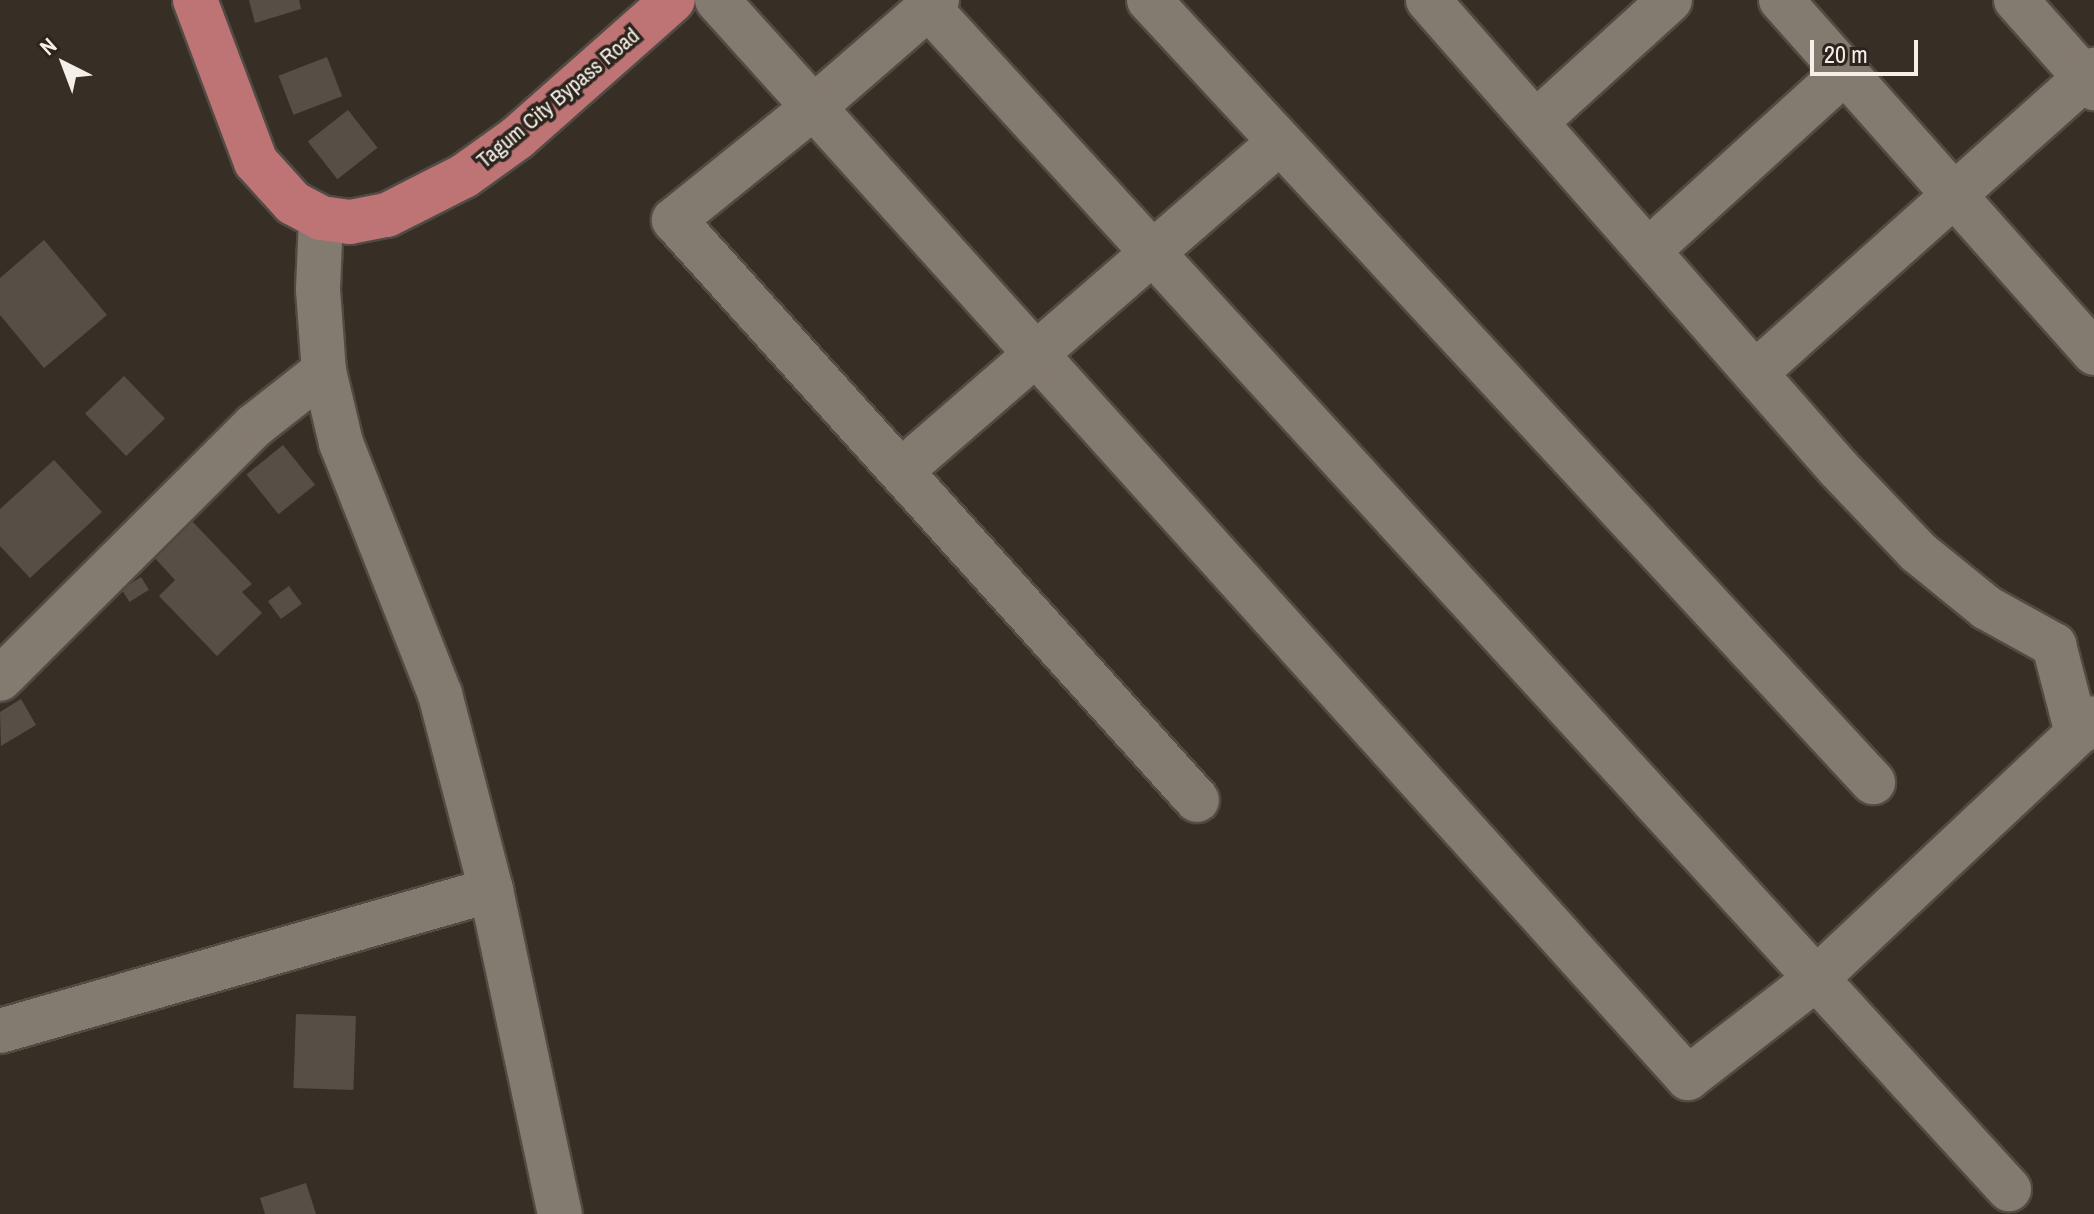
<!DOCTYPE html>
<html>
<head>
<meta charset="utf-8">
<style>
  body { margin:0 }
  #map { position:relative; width:2094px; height:1214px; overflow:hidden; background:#372f26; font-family:"Archivo Narrow",sans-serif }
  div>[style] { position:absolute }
  .building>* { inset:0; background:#574f46; transform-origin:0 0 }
  .roads { filter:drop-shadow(2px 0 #514b43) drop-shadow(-2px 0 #514b43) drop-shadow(0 2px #514b43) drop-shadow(0 -2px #514b43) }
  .minor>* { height:44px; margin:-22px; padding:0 22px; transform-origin:22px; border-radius:22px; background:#837a70 }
  .major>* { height:44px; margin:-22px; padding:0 22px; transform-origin:22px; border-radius:22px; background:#be7375 }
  span { translate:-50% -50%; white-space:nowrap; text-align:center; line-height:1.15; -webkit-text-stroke:7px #2d251d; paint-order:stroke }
  .street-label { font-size:22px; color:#f4efe9 }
  .north { position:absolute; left:24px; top:24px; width:80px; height:80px; -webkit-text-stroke:6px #2d251d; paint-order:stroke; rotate:318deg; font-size:22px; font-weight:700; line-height:32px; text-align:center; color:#f4efe9 }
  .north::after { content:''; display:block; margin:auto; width:28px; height:36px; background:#f4efe9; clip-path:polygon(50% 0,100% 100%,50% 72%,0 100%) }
  .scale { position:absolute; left:1810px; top:40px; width:108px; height:36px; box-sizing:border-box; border:4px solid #f4efe9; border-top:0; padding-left:10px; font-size:24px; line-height:28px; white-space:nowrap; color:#f4efe9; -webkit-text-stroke:6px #2d251d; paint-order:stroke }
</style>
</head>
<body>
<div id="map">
  <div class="building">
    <i style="clip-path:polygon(249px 0,299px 0,301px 9px,255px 23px)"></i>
    <i style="left:327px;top:57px;width:42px;height:52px;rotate:69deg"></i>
    <i style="left:348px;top:110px;width:48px;height:51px;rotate:52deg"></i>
    <i style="clip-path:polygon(44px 240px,107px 315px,44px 368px,0 315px,0 278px)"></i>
    <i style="left:124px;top:376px;width:59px;height:54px;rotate:46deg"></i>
    <i style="left:283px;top:445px;width:51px;height:47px;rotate:51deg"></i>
    <i style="clip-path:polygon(54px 460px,102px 512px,30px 578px,0 546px,0 509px)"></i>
    <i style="clip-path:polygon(191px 520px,252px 584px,242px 592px,262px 613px,217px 656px,159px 596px,175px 580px,153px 556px)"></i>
    <i style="left:141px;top:577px;width:15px;height:23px;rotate:58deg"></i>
    <i style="left:289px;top:586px;width:22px;height:26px;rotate:54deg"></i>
    <i style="clip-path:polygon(21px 699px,36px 725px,1px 746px,0 712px)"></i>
    <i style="left:296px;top:1014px;width:60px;height:74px;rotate:2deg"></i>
    <i style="clip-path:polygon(306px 1183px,316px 1214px,265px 1214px,260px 1198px)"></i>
  </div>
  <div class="roads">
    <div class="minor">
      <i style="left:717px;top:0;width:1451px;rotate:47.99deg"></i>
      <i style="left:1688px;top:1078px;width:165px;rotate:-37.8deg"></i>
      <i style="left:1818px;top:977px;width:378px;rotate:-43.2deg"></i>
      <i style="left:937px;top:0;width:163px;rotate:139deg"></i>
      <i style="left:814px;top:107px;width:180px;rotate:141.1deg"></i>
      <i style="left:674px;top:220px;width:781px;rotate:47.96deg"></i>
      <i style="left:1149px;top:0;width:1066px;rotate:47.21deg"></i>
      <i style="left:1428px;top:0;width:622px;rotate:48.78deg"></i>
      <i style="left:1838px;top:468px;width:116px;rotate:46.4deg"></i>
      <i style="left:1918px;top:552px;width:89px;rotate:39.1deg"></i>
      <i style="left:1987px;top:608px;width:77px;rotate:28.9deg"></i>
      <i style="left:2054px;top:645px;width:91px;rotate:75.4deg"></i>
      <i style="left:2077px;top:733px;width:19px;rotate:-28deg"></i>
      <i style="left:1781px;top:0;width:472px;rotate:48.4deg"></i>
      <i style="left:2016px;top:0;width:118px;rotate:48.4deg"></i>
      <i style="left:928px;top:7px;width:1602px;rotate:47.56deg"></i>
      <i style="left:1536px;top:122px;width:181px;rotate:-42.3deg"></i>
      <i style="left:321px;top:218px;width:72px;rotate:92.4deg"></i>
      <i style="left:318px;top:290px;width:81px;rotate:85.8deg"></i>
      <i style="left:324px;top:371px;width:74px;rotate:76.7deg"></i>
      <i style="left:341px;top:443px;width:270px;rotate:68.5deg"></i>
      <i style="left:440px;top:694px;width:203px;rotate:75.4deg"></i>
      <i style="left:491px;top:890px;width:331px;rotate:78deg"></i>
      <i style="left:1648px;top:251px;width:266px;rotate:-42.3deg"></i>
      <i style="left:1755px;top:373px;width:455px;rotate:-41.8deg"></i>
      <i style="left:901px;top:471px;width:502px;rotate:-40.96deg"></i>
      <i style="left:0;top:679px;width:359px;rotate:-44.9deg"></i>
      <i style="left:254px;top:426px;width:89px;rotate:-38.2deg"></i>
      <i style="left:0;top:1031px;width:511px;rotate:-16.02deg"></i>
    </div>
    <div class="major">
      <i style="left:195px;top:0;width:173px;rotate:69.4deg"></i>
      <i style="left:256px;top:162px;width:55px;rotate:47.9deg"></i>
      <i style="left:293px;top:203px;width:32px;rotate:28deg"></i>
      <i style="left:321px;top:218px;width:29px;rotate:8deg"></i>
      <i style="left:350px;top:222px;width:38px;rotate:-11deg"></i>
      <i style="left:387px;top:215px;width:86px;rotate:-26.9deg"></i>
      <i style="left:464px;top:176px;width:65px;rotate:-35.6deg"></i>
      <i style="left:517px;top:138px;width:208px;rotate:-41.5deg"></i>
    </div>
  </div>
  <div class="street-label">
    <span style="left:558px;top:98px;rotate:-40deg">Tagum City Bypass Road</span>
  </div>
  <div class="north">N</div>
  <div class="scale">20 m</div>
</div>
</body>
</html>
